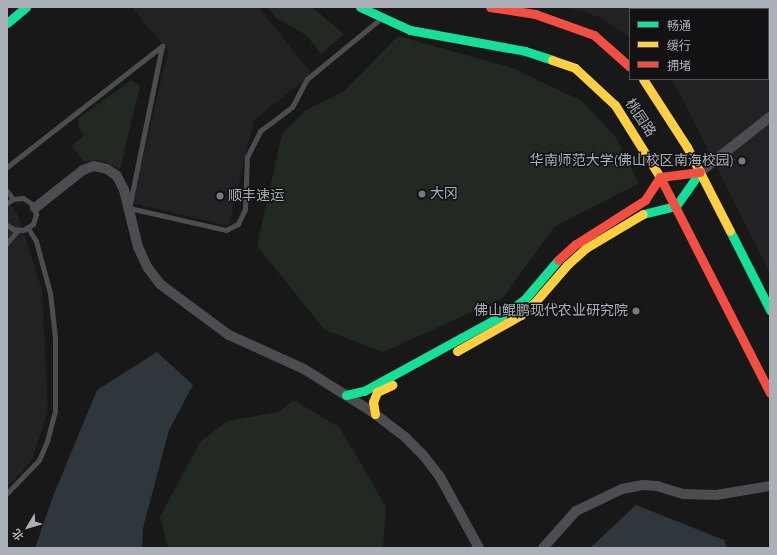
<!DOCTYPE html>
<html>
<head>
<meta charset="utf-8">
<style>
  body { margin:0 }
  #map { position:relative; width:777px; height:555px; overflow:hidden; background:#181818; font-family:"Alegreya Sans","Noto Sans SC",sans-serif }
  div>[style] { position:absolute }
  .built>* { inset:0; background:#222224 }
  .green>* { inset:0; background:#222822 }
  .water>* { inset:0; background:#2f373c }
  .lane>* { height:5px; margin:-2.5px; padding:0 2.5px; transform-origin:2.5px; border-radius:2.5px; background:#4d4d51 }
  .street>* { height:10px; margin:-5px; padding:0 5px; transform-origin:5px; border-radius:5px; background:#4d4d51 }
  .fast>* { height:9px; margin:-4.5px; padding:0 4.5px; transform-origin:4.5px; border-radius:4.5px; background:#16e098 }
  .slow>* { height:9px; margin:-4.5px; padding:0 4.5px; transform-origin:4.5px; border-radius:4.5px; background:#ffcf43 }
  .jam>* { height:9px; margin:-4.5px; padding:0 4.5px; transform-origin:4.5px; border-radius:4.5px; background:#f24e42 }
  .dots>* { width:11px; height:11px; translate:-50% -50%; box-sizing:border-box; border:2px solid #121214; border-radius:50% }
  span { translate:-50% -50%; white-space:nowrap; text-align:center; line-height:1.15; -webkit-text-stroke:3px #121214; paint-order:stroke }
  .street-label { font-size:14px; color:#abafb7 }
  .poi-label { font-size:14px; color:#abafb7 }
  .right { translate:-100% -50%; text-align:right }
  .left { translate:0 -50%; text-align:left }
  .frame { position:absolute; inset:0; border:8px solid #abafb7; pointer-events:none }
  .legend { position:absolute; left:629px; top:8px; width:140px; height:72px; box-sizing:border-box; background:#121214; border:1px solid #4f5155; margin:0; padding:5px 7px; list-style:none; font-size:12px; color:#abafb7 }
  .legend li { display:flex; align-items:center; gap:8px; height:20px }
  .legend b { width:20px; border:1px solid #4f5155 }
  .north { position:absolute; left:8px; top:507px; width:40px; height:40px; -webkit-text-stroke:3px #121214; paint-order:stroke; rotate:232deg; font-size:11px; font-weight:700; line-height:16px; text-align:center; color:#abafb7 }
  .north::after { content:''; display:block; margin:auto; width:14px; height:18px; background:#abafb7; clip-path:polygon(50% 0,100% 100%,50% 72%,0 100%) }
</style>
</head>
<body>
<div id="map">
  <div class="built">
    <i style="clip-path:polygon(132px 7px,258px 7px,312px 74px,254px 120px,229px 226px,132px 203px,168px 51px)"></i>
    <i style="clip-path:polygon(564px 7px,770px 7px,770px 273px,679px 92px,670px 79px,768px 79px,768px 9px,630px 9px,630px 38px,605px 20px,589px 13px)"></i>
    <i style="clip-path:polygon(7px 201px,18px 215px,42px 290px,48px 411px,32px 460px,7px 488px)"></i>
  </div>
  <div class="green">
    <i style="clip-path:polygon(267px 7px,312px 7px,344px 34px,321px 54px,306px 35px,276px 18px)"></i>
    <i style="clip-path:polygon(398px 36px,512px 68px,582px 101px,617px 139px,639px 183px,554px 227px,503px 298px,383px 352px,325px 330px,257px 246px,282px 134px,306px 110px,343px 92px)"></i>
    <i style="clip-path:polygon(131px 80px,140px 86px,120px 169px,106px 162px,95px 160px,84px 162px,72px 146px,84px 135px,78px 127px,79px 118px)"></i>
    <i style="clip-path:polygon(294px 400px,340px 428px,386px 507px,383px 548px,168px 548px,160px 517px,200px 442px,227px 421px,279px 412px)"></i>
  </div>
  <div class="water">
    <i style="clip-path:polygon(157px 352px,193px 385px,169px 430px,143px 528px,142px 548px,35px 548px,52px 499px,97px 390px)"></i>
    <i style="clip-path:polygon(636px 505px,724px 540px,727px 548px,590px 548px)"></i>
  </div>
  <div class="lane">
    <i style="left:680px;top:7px;width:2px"></i>
    <i style="left:7px;top:167px;width:197px;rotate:-38deg"></i>
    <i style="left:162px;top:46px;width:165px;rotate:101.5deg"></i>
    <i style="left:129px;top:208px;width:99px;rotate:12.8deg"></i>
    <i style="left:226px;top:230px;width:13px;rotate:-27deg"></i>
    <i style="left:238px;top:224px;width:17px;rotate:-65deg"></i>
    <i style="left:245px;top:209px;width:52px;rotate:-87.8deg"></i>
    <i style="left:247px;top:157px;width:29px;rotate:-63deg"></i>
    <i style="left:260px;top:131px;width:40px;rotate:-37deg"></i>
    <i style="left:292px;top:107px;width:32px;rotate:-62deg"></i>
    <i style="left:307px;top:79px;width:94px;rotate:-39.4deg"></i>
    <i style="left:7px;top:191px;width:10px;rotate:53deg"></i>
    <i style="left:7px;top:203px;width:7px;rotate:-34deg"></i>
    <i style="left:13px;top:199px;width:10px;rotate:-6deg"></i>
    <i style="left:23px;top:198px;width:11px;rotate:34deg"></i>
    <i style="left:32px;top:204px;width:11px;rotate:68deg"></i>
    <i style="left:36px;top:214px;width:10px;rotate:107deg"></i>
    <i style="left:33px;top:224px;width:12px;rotate:149deg"></i>
    <i style="left:23px;top:230px;width:10px;rotate:-174deg"></i>
    <i style="left:13px;top:229px;width:7px;rotate:-146deg"></i>
    <i style="left:7px;top:243px;width:16px;rotate:-50deg"></i>
    <i style="left:7px;top:493px;width:46px;rotate:-45.9deg"></i>
    <i style="left:39px;top:460px;width:21px;rotate:-67deg"></i>
    <i style="left:47px;top:441px;width:31px;rotate:-75deg"></i>
    <i style="left:55px;top:411px;width:74px;rotate:-90deg"></i>
    <i style="left:55px;top:337px;width:44px;rotate:-96.5deg"></i>
    <i style="left:50px;top:293px;width:54px;rotate:-105.1deg"></i>
    <i style="left:36px;top:241px;width:15px;rotate:-122deg"></i>
  </div>
  <div class="street">
    <i style="left:700px;top:172px;width:89px;rotate:-38.2deg"></i>
    <i style="left:35px;top:208px;width:61px;rotate:-38.4deg"></i>
    <i style="left:83px;top:170px;width:12px;rotate:-20deg"></i>
    <i style="left:94px;top:166px;width:13px;rotate:13deg"></i>
    <i style="left:107px;top:169px;width:12px;rotate:35deg"></i>
    <i style="left:117px;top:176px;width:16px;rotate:63deg"></i>
    <i style="left:124px;top:190px;width:59px;rotate:76.2deg"></i>
    <i style="left:138px;top:247px;width:23px;rotate:65deg"></i>
    <i style="left:148px;top:268px;width:20px;rotate:53deg"></i>
    <i style="left:160px;top:284px;width:86px;rotate:36.5deg"></i>
    <i style="left:229px;top:335px;width:82px;rotate:24.4deg"></i>
    <i style="left:304px;top:369px;width:79px;rotate:32.1deg"></i>
    <i style="left:371px;top:411px;width:43px;rotate:37.4deg"></i>
    <i style="left:405px;top:437px;width:25px;rotate:45deg"></i>
    <i style="left:423px;top:455px;width:28px;rotate:52deg"></i>
    <i style="left:440px;top:477px;width:81px;rotate:61.2deg"></i>
    <i style="left:543px;top:548px;width:50px;rotate:-48.3deg"></i>
    <i style="left:576px;top:511px;width:51px;rotate:-25.6deg"></i>
    <i style="left:622px;top:489px;width:21px;rotate:-11deg"></i>
    <i style="left:643px;top:485px;width:14px;rotate:4deg"></i>
    <i style="left:657px;top:486px;width:28px;rotate:17deg"></i>
    <i style="left:684px;top:494px;width:32px;rotate:2deg"></i>
    <i style="left:716px;top:495px;width:55px;rotate:-9.5deg"></i>
  </div>
  <div class="fast">
    <i style="left:360px;top:7px;width:55px;rotate:24.7deg"></i>
    <i style="left:410px;top:30px;width:117px;rotate:10.3deg"></i>
    <i style="left:525px;top:51px;width:28px;rotate:18deg"></i>
    <i style="left:7px;top:23px;width:25px;rotate:-40deg"></i>
    <i style="left:643px;top:214px;width:34px;rotate:-14deg"></i>
    <i style="left:676px;top:206px;width:42px;rotate:-54.8deg"></i>
    <i style="left:730px;top:231px;width:89px;rotate:63.1deg"></i>
    <i style="left:346px;top:395px;width:18px;rotate:-13deg"></i>
    <i style="left:364px;top:391px;width:158px;rotate:-28.7deg"></i>
    <i style="left:503px;top:315px;width:26px;rotate:-36deg"></i>
    <i style="left:524px;top:300px;width:52px;rotate:-49.6deg"></i>
  </div>
  <div class="slow">
    <i style="left:552px;top:60px;width:24px;rotate:19deg"></i>
    <i style="left:575px;top:68px;width:54px;rotate:42.8deg"></i>
    <i style="left:615px;top:105px;width:85px;rotate:58deg"></i>
    <i style="left:643px;top:79px;width:81px;rotate:57.1deg"></i>
    <i style="left:687px;top:147px;width:94px;rotate:62.9deg"></i>
    <i style="left:457px;top:351px;width:73px;rotate:-29.4deg"></i>
    <i style="left:521px;top:315px;width:19px;rotate:-43deg"></i>
    <i style="left:535px;top:302px;width:49px;rotate:-49.1deg"></i>
    <i style="left:567px;top:265px;width:25px;rotate:-42deg"></i>
    <i style="left:586px;top:248px;width:66px;rotate:-30.8deg"></i>
    <i style="left:375px;top:414px;width:12px;rotate:-99deg"></i>
    <i style="left:373px;top:402px;width:11px;rotate:-68deg"></i>
    <i style="left:377px;top:392px;width:17px;rotate:-25deg"></i>
  </div>
  <div class="jam">
    <i style="left:490px;top:7px;width:46px;rotate:8.8deg"></i>
    <i style="left:535px;top:14px;width:63px;rotate:19.6deg"></i>
    <i style="left:594px;top:35px;width:48px;rotate:41.6deg"></i>
    <i style="left:660px;top:177px;width:242px;rotate:63deg"></i>
    <i style="left:558px;top:260px;width:24px;rotate:-42deg"></i>
    <i style="left:576px;top:244px;width:82px;rotate:-32.5deg"></i>
    <i style="left:645px;top:200px;width:27px;rotate:-57deg"></i>
    <i style="left:660px;top:177px;width:40px;rotate:-7.1deg"></i>
  </div>
  <div class="dots">
    <i style="left:742px;top:161px;background:#787a7f"></i>
    <i style="left:422px;top:194px;background:#787a7f"></i>
    <i style="left:220px;top:196px;background:#787a7f"></i>
    <i style="left:636px;top:311px;background:#787a7f"></i>
  </div>
  <div class="street-label">
    <span style="left:640px;top:118px;rotate:56deg">桃园路</span>
  </div>
  <div class="poi-label">
    <span class="right" style="left:734px;top:161px">华南师范大学(佛山校区南海校园)</span>
    <span class="left" style="left:430px;top:194px">大冈</span>
    <span class="left" style="left:228px;top:196px">顺丰速运</span>
    <span class="right" style="left:628px;top:311px">佛山鲲鹏现代农业研究院</span>
  </div>
  <div class="frame"></div>
  <ul class="legend">
  <li><b style="height:5px;background:#16e098"></b>畅通</li>
  <li><b style="height:5px;background:#ffcf43"></b>缓行</li>
  <li><b style="height:5px;background:#f24e42"></b>拥堵</li>
  </ul>
  <div class="north">北</div>
</div>
</body>
</html>
